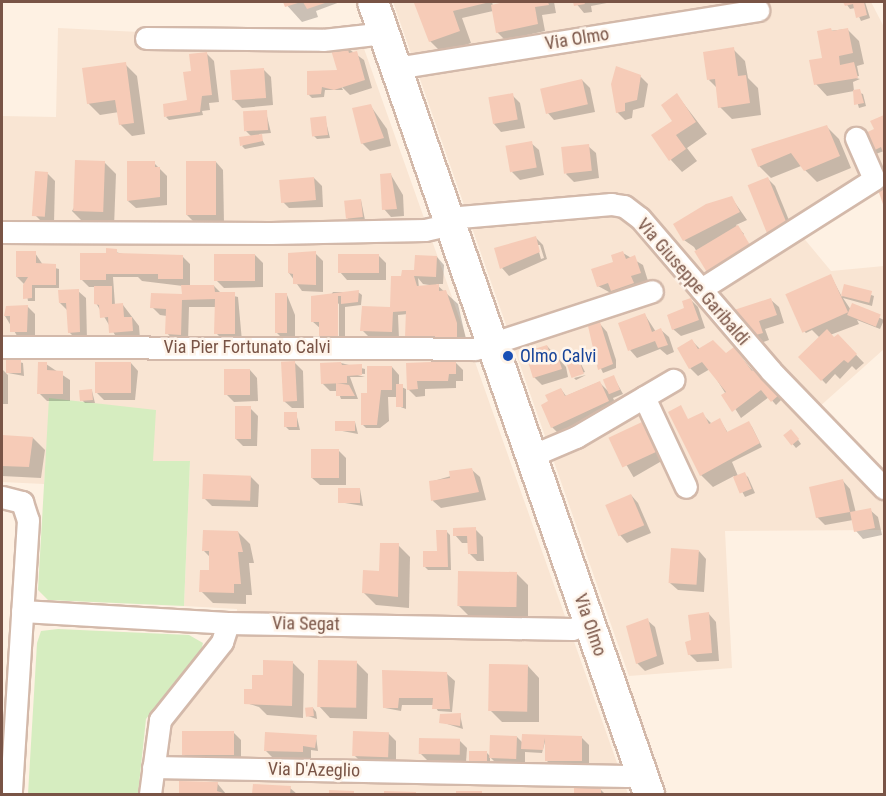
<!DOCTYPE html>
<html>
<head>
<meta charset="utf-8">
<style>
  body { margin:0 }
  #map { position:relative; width:886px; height:796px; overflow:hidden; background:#fef1e3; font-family:"Roboto Condensed",sans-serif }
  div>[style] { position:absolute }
  .residential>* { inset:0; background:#f9e5d3 }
  .green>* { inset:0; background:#d6edc0 }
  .shadow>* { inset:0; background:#0003; transform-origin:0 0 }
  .building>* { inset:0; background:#f6cbb7; transform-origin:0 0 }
  .roads { filter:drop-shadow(2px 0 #d3b9aa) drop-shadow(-2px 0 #d3b9aa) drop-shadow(0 2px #d3b9aa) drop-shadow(0 -2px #d3b9aa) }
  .street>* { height:21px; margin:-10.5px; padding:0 10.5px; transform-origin:10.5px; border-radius:10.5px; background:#fff }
  .secondary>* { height:30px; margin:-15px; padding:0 15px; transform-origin:15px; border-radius:15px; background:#fff }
  .dots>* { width:16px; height:16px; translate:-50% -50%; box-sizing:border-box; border:3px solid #fff5eb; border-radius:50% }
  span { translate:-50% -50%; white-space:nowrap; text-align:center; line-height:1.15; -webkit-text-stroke:5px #fff5eb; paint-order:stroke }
  .street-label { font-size:18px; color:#795446 }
  .transit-label { font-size:18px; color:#164399 }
  .left { translate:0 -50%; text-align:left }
  .frame { position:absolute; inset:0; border:3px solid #795446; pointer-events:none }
</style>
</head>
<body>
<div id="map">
  <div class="residential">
    <i style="clip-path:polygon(393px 2px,871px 2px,884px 27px,884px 205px,873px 170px,792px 224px,831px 271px,884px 266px,884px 349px,809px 416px,884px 495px,884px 530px,725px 531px,732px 668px,629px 676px)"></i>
    <i style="clip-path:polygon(58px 28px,362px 43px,628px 794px,158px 794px,164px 725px,236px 638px,237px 609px,184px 606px,190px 462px,153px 461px,50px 398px,44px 484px,2px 482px,2px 116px,56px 117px)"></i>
  </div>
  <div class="green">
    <i style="clip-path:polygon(49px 398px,156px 410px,153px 461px,190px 461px,184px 606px,48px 600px,38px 590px)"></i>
    <i style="clip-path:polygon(58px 629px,189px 635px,203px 643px,201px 651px,146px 719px,138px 794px,28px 794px,37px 643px,41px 631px)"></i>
  </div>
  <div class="shadow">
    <i style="clip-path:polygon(284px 2px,340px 2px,316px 11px,318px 17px,302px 22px)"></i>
    <i style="clip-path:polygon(422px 2px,492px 2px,493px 6px,554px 2px,556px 13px,542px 15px,545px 31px,505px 40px,497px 32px,493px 11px,462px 18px,471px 43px,442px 53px,430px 41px,416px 4px)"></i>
    <i style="clip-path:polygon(575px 2px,612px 2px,591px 6px,592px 12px,584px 13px)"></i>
    <i style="clip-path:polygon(845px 2px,865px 2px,870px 18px,861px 21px,855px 8px,850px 9px)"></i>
    <i style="clip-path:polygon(847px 29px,859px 41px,864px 64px,857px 66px,859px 76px,852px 77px,860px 79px,853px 82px,854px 91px,863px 94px,866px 106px,859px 108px,854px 91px,827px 96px,816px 84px,824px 59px,819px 32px)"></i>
    <i style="clip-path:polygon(346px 47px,364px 60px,372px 88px,350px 95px,341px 86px,343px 90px,325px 90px,324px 97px,312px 98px,308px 94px,338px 72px)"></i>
    <i style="clip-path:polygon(733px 49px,745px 61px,748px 78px,758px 88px,761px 115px,732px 119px,720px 107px,717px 88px,709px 80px)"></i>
    <i style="clip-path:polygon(206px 53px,214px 61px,219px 102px,209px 103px,210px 110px,202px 111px,203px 115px,169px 120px,166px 117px,189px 102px,193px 72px)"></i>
    <i style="clip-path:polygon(125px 64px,137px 76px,145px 134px,132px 136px,120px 124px,119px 112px,100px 115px,88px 103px)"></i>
    <i style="clip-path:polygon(263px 69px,271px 77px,273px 105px,242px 108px,234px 100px)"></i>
    <i style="clip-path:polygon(640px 76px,648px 84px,644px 107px,633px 110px,632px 118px,625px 120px,617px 112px)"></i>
    <i style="clip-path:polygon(582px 80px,590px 88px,595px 112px,554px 120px,547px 112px)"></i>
    <i style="clip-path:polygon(512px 95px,520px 103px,525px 128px,501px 132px,494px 124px)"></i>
    <i style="clip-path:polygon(677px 95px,707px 134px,687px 148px,697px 161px,682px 172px,671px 160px)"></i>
    <i style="clip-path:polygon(370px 105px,387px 129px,391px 146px,370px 151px,362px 143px)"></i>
    <i style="clip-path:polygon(266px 112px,271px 133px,259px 134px,265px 145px,245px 149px,242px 146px,252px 137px,246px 131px)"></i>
    <i style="clip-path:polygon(884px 116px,884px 151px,873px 155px,870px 152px,876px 130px,872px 122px)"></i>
    <i style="clip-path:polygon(325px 118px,330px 138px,317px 139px,314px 136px)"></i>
    <i style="clip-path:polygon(827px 127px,839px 139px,851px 168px,817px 182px,801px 166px,771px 178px,759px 166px)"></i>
    <i style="clip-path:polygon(531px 143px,539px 150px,544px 175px,520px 180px,512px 172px)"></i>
    <i style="clip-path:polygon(588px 146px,596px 153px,599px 178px,574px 182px,566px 174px)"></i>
    <i style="clip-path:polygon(104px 162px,116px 174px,114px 227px,84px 223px,72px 211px)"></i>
    <i style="clip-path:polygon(216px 162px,223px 170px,224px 223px,195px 223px,187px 215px)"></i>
    <i style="clip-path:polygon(154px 163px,167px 176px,167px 205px,136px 208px,128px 201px)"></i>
    <i style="clip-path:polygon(47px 173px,55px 181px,54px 223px,43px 223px,35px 215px)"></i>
    <i style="clip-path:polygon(391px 175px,403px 195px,404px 216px,391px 217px,384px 209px)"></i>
    <i style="clip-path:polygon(314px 178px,322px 186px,323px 207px,289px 208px,281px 200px)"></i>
    <i style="clip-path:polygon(767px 178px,775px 186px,795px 235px,777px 242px)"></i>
    <i style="clip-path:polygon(731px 197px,747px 220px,736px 225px,744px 234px,709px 272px,694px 247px,684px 240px)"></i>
    <i style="clip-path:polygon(361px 200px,365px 220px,350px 221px,346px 217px)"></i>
    <i style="clip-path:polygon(evenodd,535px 237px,543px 245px,547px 259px,509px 276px,502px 268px,535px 237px,537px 245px,540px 245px,544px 258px,541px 259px,537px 245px)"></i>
    <i style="clip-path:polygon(108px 250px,134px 257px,183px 257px,190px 264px,190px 286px,214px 286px,221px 293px,238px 297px,242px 341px,224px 341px,216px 333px,216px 307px,189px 307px,188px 342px,174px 341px,167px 333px,167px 316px,160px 315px,152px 307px,184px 296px,183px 286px,142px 281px,138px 277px,113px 277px,115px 305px,123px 305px,139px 326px,140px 339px,118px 340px,96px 303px,96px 287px,89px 287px,81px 279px,108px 255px)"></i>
    <i style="clip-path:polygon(35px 253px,43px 265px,59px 269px,59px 288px,35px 288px,35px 301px,28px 301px,25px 285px,17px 277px)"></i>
    <i style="clip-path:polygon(315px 253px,323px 261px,323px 292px,302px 291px,289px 273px)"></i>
    <i style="clip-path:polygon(623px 253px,643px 265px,648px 281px,638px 284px,640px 291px,620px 298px,598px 286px)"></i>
    <i style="clip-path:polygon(255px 255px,263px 263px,263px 287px,224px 288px,216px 280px)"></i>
    <i style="clip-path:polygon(378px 255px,386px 263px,386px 280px,347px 280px,340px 272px)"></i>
    <i style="clip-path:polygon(evenodd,437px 257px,444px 265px,443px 284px,436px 284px,458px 304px,468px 348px,418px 348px,406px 336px,408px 314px,398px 315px,399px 339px,370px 338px,362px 330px,391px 309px,403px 277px,437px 257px,418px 278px,423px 284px,436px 286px,419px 288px,418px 278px)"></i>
    <i style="clip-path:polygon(831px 276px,842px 297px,845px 286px,874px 296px,872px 306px,843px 298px,851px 310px,853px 305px,884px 320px,880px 329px,857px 320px,859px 324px,830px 335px,835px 339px,838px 336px,864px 363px,856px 370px,852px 366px,840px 379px,835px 374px,826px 384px,800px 357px,820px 338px,812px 330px,806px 333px,803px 330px)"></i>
    <i style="clip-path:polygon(78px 291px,86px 298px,87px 340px,77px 340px,69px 332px,68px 311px,60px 303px)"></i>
    <i style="clip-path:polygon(333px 292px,358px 292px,362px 295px,361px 305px,345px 307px,345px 345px,339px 345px,339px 303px,321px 329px,312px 321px)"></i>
    <i style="clip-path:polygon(287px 295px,295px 315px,295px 340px,284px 340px,276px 332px)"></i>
    <i style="clip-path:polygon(690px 299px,698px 307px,705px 328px,681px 336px,673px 329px)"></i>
    <i style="clip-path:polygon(771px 300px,779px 307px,784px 323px,765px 329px,769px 340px,758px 344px,750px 337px)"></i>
    <i style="clip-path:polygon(27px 306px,35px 314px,35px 339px,19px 339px,5px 316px)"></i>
    <i style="clip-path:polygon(645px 315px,656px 332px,661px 330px,669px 337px,674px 352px,667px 355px,660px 349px,637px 358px,630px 350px)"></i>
    <i style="clip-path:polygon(600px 324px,607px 332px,616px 360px,616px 368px,603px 373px,596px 358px)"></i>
    <i style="clip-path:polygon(692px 341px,700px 349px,726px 355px,734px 349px,754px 372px,759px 369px,783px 398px,776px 405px,769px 397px,741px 418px,710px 369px,698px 376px,690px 368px)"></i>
    <i style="clip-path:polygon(547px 346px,566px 367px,568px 377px,542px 385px,534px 377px)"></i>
    <i style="clip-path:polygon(577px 356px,585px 372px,572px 376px)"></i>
    <i style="clip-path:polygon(8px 359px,23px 363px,24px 376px,8px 373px,8px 404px,2px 404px,2px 369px,8px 375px)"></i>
    <i style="clip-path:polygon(455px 362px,463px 370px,463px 381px,456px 381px,456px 388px,425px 389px,425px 396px,416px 397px,408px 389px,407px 364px)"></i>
    <i style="clip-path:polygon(131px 363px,138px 371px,135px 400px,104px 400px,96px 392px)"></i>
    <i style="clip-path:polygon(295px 363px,303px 371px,304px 408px,292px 408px,284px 401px)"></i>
    <i style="clip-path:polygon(341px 363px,365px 369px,365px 374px,350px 373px,365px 377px,350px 377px,358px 399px,341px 399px,338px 391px,330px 391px,322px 383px)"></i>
    <i style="clip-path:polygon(46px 364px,70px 380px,70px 401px,47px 401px,39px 393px)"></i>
    <i style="clip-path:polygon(392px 367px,399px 375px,399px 386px,406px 389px,406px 409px,398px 406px,398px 397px,388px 397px,389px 421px,380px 428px,366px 428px,362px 424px,369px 395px)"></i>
    <i style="clip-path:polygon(250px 370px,257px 378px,258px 401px,234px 402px,226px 394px)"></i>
    <i style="clip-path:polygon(586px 375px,576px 380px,574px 378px)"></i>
    <i style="clip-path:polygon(613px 376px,623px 394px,613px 398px,620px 413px,564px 439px,552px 427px,551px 402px,561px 389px,566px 396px,599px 382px,610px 393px)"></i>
    <i style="clip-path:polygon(92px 391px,95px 403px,85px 403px,81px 399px)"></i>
    <i style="clip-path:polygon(250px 408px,258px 416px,257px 446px,243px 446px,235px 438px)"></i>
    <i style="clip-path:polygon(296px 413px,300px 430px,289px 430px,286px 427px)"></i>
    <i style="clip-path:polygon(702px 414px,712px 424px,720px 420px,728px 433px,749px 423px,752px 427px,762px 447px,732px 462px,738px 476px,744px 474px,748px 477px,755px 493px,745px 497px,734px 476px,713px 487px,701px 475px)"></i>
    <i style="clip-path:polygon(355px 422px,358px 434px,337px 430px)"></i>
    <i style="left:642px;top:424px;width:42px;height:34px;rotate:60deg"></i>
    <i style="clip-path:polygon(794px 434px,801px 444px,796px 448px,785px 435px)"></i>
    <i style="clip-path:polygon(2px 436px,33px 438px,45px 450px,41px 478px,2px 476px)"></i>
    <i style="clip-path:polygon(339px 451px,346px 458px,346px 485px,320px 485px,312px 478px)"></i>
    <i style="clip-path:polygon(472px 470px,480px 477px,486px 500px,441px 508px,433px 501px,430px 482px)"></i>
    <i style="clip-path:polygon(251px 477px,259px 485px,258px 507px,212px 506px,204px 498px)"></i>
    <i style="clip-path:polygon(843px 481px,850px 489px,856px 513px,870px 510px,878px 517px,882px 535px,863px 539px,856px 531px,853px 520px,825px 525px,817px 517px)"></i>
    <i style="clip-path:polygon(360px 489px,363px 506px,339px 502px)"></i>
    <i style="clip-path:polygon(631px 495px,638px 503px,651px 533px,627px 543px,620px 535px)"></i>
    <i style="clip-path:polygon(475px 529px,483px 537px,484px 561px,477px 561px,469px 553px,469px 543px,462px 543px,455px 535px)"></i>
    <i style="clip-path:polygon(238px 532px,250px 544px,254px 563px,249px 563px,252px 595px,246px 595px,246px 604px,213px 603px,201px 591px,210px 572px,210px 557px,204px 551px)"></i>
    <i style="clip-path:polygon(447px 532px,450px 535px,451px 570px,428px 570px,424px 566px,438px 552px)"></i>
    <i style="clip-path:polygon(398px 545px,410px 557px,409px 608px,376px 605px,364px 593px)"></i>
    <i style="clip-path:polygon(699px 551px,706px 559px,704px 592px,678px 590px,670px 583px)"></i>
    <i style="clip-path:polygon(516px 573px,528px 585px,528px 618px,471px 618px,459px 606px)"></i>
    <i style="clip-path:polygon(709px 614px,716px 622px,719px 661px,697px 662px,689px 654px)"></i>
    <i style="clip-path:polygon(647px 620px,655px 627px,664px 664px,645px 671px,637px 663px)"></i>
    <i style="clip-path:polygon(292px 662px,304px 674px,303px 718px,267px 715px,259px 707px,246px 703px,264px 677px)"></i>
    <i style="clip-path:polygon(356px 662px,368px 674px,367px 719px,330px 718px,319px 706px)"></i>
    <i style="clip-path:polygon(528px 666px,539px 678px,539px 722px,502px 722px,490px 710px)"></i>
    <i style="clip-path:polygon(447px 674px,455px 681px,452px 712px,438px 711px,434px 705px,402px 705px,401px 711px,385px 708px,385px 699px)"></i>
    <i style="clip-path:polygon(313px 708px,316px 712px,317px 719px,308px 716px)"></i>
    <i style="clip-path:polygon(460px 714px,463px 729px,441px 722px)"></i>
    <i style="clip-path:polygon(234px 733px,241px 740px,241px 762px,191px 762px,183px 754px)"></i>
    <i style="clip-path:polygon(388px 733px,396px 741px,396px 764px,362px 763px,355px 756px)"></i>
    <i style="clip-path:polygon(523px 736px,581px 737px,589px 745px,589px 768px,554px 768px,546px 760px,546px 738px,542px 753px,525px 752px,525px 766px,499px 766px,490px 757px,490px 766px,474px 765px,487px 753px,492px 758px,517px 737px,523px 743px)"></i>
    <i style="clip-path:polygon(316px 737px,318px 751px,311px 750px,311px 759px,273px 758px,265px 750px)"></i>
    <i style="clip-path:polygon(459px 740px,467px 748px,466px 762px,428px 761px,420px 753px)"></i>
    <i style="clip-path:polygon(181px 783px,217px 783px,226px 794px,181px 794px)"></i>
    <i style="clip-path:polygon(254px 786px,290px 788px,297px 794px,254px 794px)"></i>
    <i style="clip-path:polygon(575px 789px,601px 790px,605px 794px,575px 794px)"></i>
  </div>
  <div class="building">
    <i style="clip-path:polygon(283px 2px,301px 2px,285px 7px)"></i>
    <i style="clip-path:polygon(303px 2px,328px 2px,307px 9px)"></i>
    <i style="clip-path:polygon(490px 2px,453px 11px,460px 31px,429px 42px,414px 3px)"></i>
    <i style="clip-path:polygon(505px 2px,548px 2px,549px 5px,535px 7px,538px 24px,496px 33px,491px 5px)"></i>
    <i style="clip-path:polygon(573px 2px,584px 2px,585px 4px,574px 6px)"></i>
    <i style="clip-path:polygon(843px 2px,864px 2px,867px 15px,856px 18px,853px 4px,845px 6px)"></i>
    <i style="clip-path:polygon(831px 28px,832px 31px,848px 28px,853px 53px,839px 56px,840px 65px,854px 62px,858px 78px,814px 85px,809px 60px,822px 58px,817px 31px)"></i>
    <i style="clip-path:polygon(347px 46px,349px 53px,357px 51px,365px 80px,334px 90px,322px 87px,321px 94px,307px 95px,307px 71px,337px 70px,331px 50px)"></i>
    <i style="clip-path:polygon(734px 47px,738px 76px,746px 75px,750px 103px,718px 108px,715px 79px,707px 80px,703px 52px)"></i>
    <i style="clip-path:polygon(207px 52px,212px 95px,202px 96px,200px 112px,164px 117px,163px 104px,187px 100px,183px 72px,191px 71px,189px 54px)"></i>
    <i style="clip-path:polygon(126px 62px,134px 123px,119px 125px,115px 100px,87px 104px,82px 68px)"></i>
    <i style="clip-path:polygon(616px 66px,641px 75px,637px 100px,625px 103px,625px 111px,616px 113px,611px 84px)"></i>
    <i style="left:264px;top:68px;width:30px;height:34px;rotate:86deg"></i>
    <i style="left:582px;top:79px;width:26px;height:43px;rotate:77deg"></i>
    <i style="clip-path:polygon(860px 89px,864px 103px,854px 105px,853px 90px)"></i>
    <i style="left:513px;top:93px;width:27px;height:25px;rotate:80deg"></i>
    <i style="clip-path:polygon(677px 93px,696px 122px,676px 135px,686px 149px,669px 161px,651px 135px,672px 121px,661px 105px)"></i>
    <i style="clip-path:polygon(371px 104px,384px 138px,361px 144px,352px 108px)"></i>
    <i style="left:267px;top:110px;width:20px;height:24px;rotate:87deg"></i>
    <i style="clip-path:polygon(884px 115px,884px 155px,881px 147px,869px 153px,861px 135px,874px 129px,870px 121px)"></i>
    <i style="left:326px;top:116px;width:19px;height:16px;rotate:84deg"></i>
    <i style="clip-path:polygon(827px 125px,840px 156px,804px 171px,791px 153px,758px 167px,751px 149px)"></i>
    <i style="clip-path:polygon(262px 134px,263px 141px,240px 146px,239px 137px)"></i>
    <i style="left:532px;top:141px;width:27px;height:27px;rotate:80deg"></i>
    <i style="left:589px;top:144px;width:27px;height:28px;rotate:84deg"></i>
    <i style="left:75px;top:160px;width:30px;height:51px;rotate:2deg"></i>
    <i style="clip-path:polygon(127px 161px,155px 161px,155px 167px,160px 167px,160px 197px,127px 201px)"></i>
    <i style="left:186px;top:161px;width:30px;height:54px"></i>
    <i style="left:35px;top:171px;width:13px;height:45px;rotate:4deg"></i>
    <i style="clip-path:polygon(391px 173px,397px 209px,382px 210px,380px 174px)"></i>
    <i style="left:314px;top:177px;width:23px;height:35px;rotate:85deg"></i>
    <i style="left:768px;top:177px;width:54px;height:22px;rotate:68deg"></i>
    <i style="clip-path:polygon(884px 188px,884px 207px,878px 190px)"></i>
    <i style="clip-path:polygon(732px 196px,740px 212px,683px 241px,673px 224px,706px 204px)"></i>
    <i style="left:361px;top:199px;width:18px;height:17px;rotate:84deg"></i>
    <i style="left:738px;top:225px;width:26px;height:51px;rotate:59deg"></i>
    <i style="clip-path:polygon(536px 236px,540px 252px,500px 269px,494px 248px)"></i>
    <i style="clip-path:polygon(106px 248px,117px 249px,117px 253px,183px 255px,183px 279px,158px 279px,158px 274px,106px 274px,106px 280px,80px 280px,80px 253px,106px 253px)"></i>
    <i style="clip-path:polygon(16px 251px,36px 251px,36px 263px,56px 264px,56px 285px,32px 285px,32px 298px,23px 299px,23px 285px,28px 277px,16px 277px)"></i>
    <i style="clip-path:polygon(316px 251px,316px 285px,293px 284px,293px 274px,288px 273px,288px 253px)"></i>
    <i style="clip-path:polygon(623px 251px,626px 259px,635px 255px,641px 273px,631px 276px,634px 283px,611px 291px,608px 283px,597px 287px,591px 269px,613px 262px,611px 255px)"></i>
    <i style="left:214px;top:254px;width:41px;height:27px"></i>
    <i style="left:338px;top:254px;width:41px;height:19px"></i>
    <i style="clip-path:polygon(415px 255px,437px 256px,436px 277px,414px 276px,417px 286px,439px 284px,439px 291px,446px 290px,457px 323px,457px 337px,405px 337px,406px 311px,393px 312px,392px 332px,360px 331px,362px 306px,390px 307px,391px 276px,401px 276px,402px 270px,414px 270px)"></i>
    <i style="left:831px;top:274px;width:42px;height:50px;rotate:66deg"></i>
    <i style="left:844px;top:284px;width:29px;height:12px;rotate:14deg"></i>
    <i style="clip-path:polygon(181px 285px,214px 285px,215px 292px,235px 292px,235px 334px,214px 334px,215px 299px,182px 300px,181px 335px,165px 334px,166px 309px,150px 308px,151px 293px,182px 294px)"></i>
    <i style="clip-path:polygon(94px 286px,112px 286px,112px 304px,123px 303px,124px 317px,132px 317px,133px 331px,109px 333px,108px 317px,100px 318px,99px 305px,94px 304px)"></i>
    <i style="clip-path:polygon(79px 289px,80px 332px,68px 333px,66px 303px,59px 303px,58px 290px)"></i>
    <i style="clip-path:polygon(359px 290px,358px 302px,341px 304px,341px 296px,338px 296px,338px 338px,319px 338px,319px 322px,311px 322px,311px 296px)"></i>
    <i style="left:275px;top:293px;width:12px;height:40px"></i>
    <i style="clip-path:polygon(691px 298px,699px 320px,672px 330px,667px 315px,684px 308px,682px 301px)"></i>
    <i style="clip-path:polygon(771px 298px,777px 315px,759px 321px,763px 333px,749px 337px,739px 328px,734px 310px)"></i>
    <i style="left:852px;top:303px;width:31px;height:13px;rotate:22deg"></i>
    <i style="clip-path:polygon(28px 305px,27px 332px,10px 332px,10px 316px,4px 316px,6px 306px)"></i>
    <i style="clip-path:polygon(645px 313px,652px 332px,661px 328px,668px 345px,658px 348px,655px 341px,628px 351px,618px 323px)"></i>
    <i style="clip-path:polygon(600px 322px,613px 364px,598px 370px,588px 326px)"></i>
    <i style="clip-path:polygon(827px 329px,834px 337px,838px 334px,857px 354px,848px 363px,844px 360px,821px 381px,798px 357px)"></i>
    <i style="clip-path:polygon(692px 339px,698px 349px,713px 340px,726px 353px,734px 347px,752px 371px,759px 367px,780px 394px,771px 402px,761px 390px,732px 412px,721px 395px,726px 392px,702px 362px,689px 369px,677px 348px)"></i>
    <i style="clip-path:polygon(547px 345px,552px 359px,558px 357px,562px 369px,533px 378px,525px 352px)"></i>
    <i style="left:577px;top:354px;width:21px;height:13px;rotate:71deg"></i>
    <i style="left:6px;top:358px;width:15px;height:15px"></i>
    <i style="left:295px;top:361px;width:40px;height:14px;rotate:87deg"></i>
    <i style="clip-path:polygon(456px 361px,456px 374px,449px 374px,448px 381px,417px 381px,418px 389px,407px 390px,406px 363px)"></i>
    <i style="clip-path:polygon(38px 362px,47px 362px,47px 370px,63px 371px,63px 394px,37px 394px)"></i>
    <i style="left:95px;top:362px;width:36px;height:31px"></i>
    <i style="clip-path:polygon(341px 362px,342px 365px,362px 364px,362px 375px,347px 376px,347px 383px,321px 384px,320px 363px)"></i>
    <i style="clip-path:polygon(367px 366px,392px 366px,392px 390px,381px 390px,377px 425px,361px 425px,361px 393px,367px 393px)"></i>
    <i style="left:224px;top:369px;width:26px;height:26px"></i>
    <i style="left:614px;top:375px;width:16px;height:12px;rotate:68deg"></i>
    <i style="clip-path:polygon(600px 381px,609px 401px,551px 428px,541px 405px,548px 401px,545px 395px,561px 388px,565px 396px)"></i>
    <i style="clip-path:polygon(336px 383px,349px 385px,355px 396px,336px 396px)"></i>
    <i style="left:396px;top:384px;width:7px;height:23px"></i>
    <i style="left:92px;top:389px;width:11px;height:13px;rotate:85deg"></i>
    <i style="clip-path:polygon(681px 405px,688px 419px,703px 412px,709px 424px,720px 418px,727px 432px,749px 421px,760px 443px,700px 476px,668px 412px)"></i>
    <i style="left:235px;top:406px;width:16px;height:33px"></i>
    <i style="left:284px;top:412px;width:13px;height:15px"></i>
    <i style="left:335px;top:421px;width:20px;height:10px"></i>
    <i style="left:642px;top:422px;width:33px;height:37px;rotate:65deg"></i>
    <i style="left:791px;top:429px;width:13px;height:10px;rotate:51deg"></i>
    <i style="clip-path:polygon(2px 435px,33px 437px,29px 467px,2px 466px)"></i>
    <i style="left:311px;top:449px;width:28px;height:29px"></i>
    <i style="clip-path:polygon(472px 468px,479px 492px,431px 501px,429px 481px,450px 478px,449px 471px)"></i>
    <i style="left:745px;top:472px;width:18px;height:13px;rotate:68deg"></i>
    <i style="left:203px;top:474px;width:48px;height:25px;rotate:2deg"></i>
    <i style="clip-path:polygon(843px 479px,850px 512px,871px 508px,875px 528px,854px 532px,850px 512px,816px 518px,809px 487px)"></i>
    <i style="left:338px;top:488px;width:22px;height:15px"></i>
    <i style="left:631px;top:494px;width:34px;height:28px;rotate:67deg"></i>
    <i style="clip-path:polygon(476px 527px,477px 554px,468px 554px,467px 536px,453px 536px,453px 528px)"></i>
    <i style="clip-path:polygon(203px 530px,238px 531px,243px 552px,238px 552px,241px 584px,234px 584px,234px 593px,199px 592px,200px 570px,209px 570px,209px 551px,202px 551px)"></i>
    <i style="clip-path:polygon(436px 530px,447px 530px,448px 567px,423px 567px,423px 551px,437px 551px)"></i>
    <i style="clip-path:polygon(380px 543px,399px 543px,398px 597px,362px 593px,363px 570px,379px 571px)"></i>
    <i style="left:671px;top:548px;width:28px;height:35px;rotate:4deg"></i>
    <i style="left:458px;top:571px;width:59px;height:35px;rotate:1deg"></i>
    <i style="clip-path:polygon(709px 612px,712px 653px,688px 655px,685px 642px,691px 640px,688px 615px)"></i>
    <i style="clip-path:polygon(648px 618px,657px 656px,636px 664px,626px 626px)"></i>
    <i style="clip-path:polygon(263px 660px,293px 661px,292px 706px,244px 704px,244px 689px,252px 689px,252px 675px,263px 675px)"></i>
    <i style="left:318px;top:660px;width:39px;height:47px;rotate:1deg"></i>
    <i style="left:489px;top:664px;width:39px;height:47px;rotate:1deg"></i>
    <i style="clip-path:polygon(382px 670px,447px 672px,450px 709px,432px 709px,433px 698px,399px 698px,398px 708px,383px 708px)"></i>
    <i style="left:313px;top:707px;width:9px;height:8px;rotate:84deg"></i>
    <i style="clip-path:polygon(461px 713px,460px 726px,439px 723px,440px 714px)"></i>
    <i style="left:182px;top:731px;width:52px;height:24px"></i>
    <i style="left:353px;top:731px;width:36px;height:25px;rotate:2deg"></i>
    <i style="clip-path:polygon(265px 732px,317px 735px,315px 748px,303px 746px,303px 752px,264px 751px)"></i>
    <i style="clip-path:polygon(522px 734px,582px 736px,582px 761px,545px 761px,545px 738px,543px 750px,521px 749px)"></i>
    <i style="left:490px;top:735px;width:27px;height:23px;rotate:2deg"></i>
    <i style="left:419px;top:738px;width:41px;height:16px;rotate:1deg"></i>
    <i style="left:469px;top:751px;width:18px;height:12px"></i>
    <i style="clip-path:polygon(179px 781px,218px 782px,217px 791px,226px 794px,179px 794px)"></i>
    <i style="clip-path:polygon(253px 784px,291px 786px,290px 794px,252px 794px)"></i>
    <i style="left:574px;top:788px;width:27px;height:6px"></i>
    <i style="clip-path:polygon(329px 790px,354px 791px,354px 794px,329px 794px)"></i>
    <i style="clip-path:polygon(384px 791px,416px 792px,416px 794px,384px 794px)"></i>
    <i style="left:456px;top:791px;width:26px;height:3px"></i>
  </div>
  <div class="roads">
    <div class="street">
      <i style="left:146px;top:38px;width:177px;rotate:0.6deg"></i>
      <i style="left:323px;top:40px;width:61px;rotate:-6.5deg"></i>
      <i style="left:396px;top:68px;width:367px;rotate:-9.1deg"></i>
      <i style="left:448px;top:218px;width:164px;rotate:-4.9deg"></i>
      <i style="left:611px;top:204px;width:13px;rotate:9deg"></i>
      <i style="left:624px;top:206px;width:20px;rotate:37deg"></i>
      <i style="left:640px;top:218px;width:201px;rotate:49.4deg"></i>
      <i style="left:771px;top:371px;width:163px;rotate:46deg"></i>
      <i style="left:2px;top:232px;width:269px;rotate:0.2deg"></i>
      <i style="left:271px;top:233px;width:154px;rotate:-1.1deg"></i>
      <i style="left:425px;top:230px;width:26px;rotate:-13deg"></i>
      <i style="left:701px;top:289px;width:205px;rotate:-32.4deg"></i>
      <i style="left:874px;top:179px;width:45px;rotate:-113.7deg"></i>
      <i style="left:2px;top:347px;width:473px;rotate:0.2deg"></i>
      <i style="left:475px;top:349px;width:186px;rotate:-18.1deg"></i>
      <i style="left:644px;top:397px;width:99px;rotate:65deg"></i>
      <i style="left:531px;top:456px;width:49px;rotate:-22.9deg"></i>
      <i style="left:576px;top:437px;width:113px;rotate:-30.4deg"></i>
      <i style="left:2px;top:497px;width:21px;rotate:14deg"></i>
      <i style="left:22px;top:502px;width:19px;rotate:72deg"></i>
      <i style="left:28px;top:520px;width:275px;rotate:93.6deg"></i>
      <i style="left:22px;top:611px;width:206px;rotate:3.3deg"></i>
      <i style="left:228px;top:623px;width:344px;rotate:1deg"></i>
      <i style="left:572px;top:629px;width:18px;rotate:-19deg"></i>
      <i style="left:153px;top:767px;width:474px;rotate:1.1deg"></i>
      <i style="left:627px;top:776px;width:15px;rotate:-11deg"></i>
      <i style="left:150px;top:794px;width:75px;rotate:-82.3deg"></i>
      <i style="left:160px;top:720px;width:100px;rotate:-51.5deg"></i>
      <i style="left:222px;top:642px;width:20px;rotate:-72deg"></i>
    </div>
    <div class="secondary">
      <i style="left:373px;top:2px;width:839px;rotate:70.79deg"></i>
    </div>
  </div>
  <div class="dots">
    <i style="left:508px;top:356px;background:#1a4fb4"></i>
  </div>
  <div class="street-label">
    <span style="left:577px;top:39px;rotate:-9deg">Via Olmo</span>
    <span style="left:693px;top:282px;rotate:49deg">Via Giuseppe Garibaldi</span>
    <span style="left:247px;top:347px">Via Pier Fortunato Calvi</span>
    <span style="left:306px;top:624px;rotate:1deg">Via Segat</span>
    <span style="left:590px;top:625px;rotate:71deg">Via Olmo</span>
    <span style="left:314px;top:770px;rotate:1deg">Via D'Azeglio</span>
  </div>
  <div class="transit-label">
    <span class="left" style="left:520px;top:356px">Olmo Calvi</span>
  </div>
  <div class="frame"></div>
</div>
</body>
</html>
